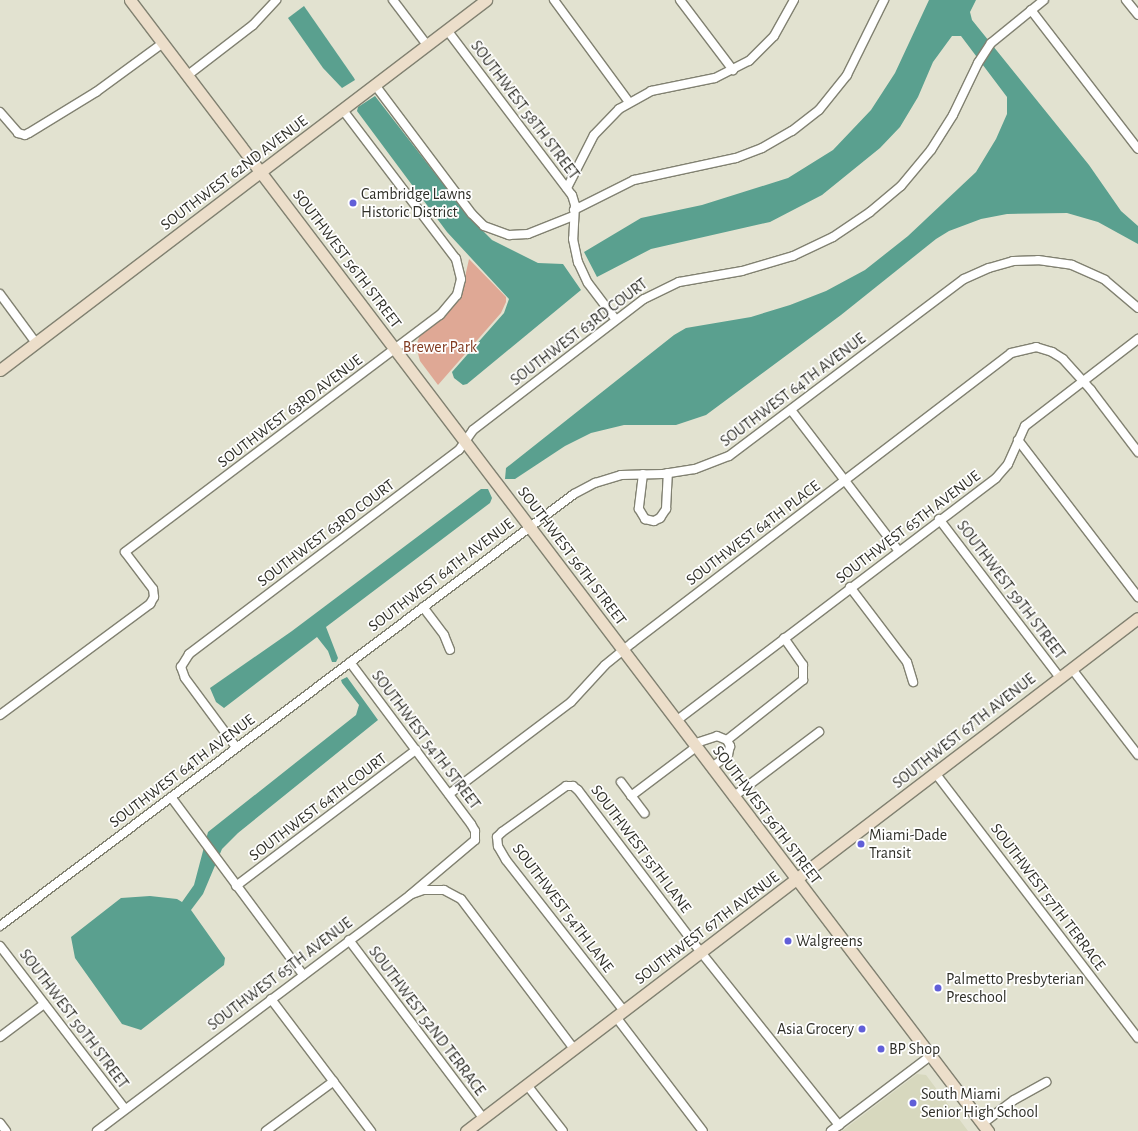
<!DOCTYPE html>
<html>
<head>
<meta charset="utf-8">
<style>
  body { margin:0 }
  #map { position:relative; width:1138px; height:1131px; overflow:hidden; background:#e2e2d0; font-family:"Alegreya Sans",sans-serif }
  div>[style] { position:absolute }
  .built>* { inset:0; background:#d7d8be }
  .green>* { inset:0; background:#dfa895 }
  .water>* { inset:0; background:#5aa08f }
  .roads { filter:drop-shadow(1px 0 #818171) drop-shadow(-1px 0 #818171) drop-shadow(0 1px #818171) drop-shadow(0 -1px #818171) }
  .street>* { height:8px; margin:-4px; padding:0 4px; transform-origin:4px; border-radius:4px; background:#fff }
  .secondary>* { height:11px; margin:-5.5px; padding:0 5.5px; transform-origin:5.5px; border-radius:5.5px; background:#ecdeca }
  .dots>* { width:11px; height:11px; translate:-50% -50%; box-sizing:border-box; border:2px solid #fff; border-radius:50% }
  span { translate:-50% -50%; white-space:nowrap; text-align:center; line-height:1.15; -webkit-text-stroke:3.5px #fff; paint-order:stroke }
  .street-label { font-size:16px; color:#303029 }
  .poi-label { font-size:16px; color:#303029 }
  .left { translate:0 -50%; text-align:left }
  .right { translate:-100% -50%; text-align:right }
  .park-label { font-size:16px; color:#823b21 }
</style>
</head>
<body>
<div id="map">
  <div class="built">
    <i style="clip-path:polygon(917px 1074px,926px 1075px,968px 1131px,842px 1131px)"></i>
  </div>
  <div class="green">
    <i style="clip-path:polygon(469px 259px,506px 297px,506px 302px,501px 313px,438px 385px,420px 361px,416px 346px,421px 332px,448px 311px,461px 295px)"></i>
  </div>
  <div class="water">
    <i style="clip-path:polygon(929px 0,976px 0,970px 12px,972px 20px,1089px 165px,1121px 211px,1138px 226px,1138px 244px,1098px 222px,1067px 213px,1007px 214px,981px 219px,949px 231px,936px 239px,841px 315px,706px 415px,676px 425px,624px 425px,591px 433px,565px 446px,515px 479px,505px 479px,506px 468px,674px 335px,686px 328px,751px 317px,790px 305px,826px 291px,865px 270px,908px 236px,976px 172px,996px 139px,1007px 114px,1007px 97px,961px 36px,952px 36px,933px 62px,918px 97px,900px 127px,880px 148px,822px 195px,770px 222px,651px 249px,597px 277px,584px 252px,641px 218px,702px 205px,788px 178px,833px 150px,871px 110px,895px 73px)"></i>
    <i style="clip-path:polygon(304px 6px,354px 78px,355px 80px,342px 88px,323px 68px,288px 18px)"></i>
    <i style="clip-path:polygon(375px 96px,468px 216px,492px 240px,538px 263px,563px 264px,581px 290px,467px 384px,463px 385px,454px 378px,452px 372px,504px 313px,509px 299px,447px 232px,357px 111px,358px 107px)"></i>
    <i style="clip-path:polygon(481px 489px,488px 489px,492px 498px,490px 503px,326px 627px,338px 658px,336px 662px,332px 662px,328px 651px,317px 637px,224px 708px,216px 702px,210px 688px,292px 631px)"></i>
    <i style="clip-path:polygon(347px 677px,378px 720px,238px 833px,222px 849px,203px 894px,191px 910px,225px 958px,224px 965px,141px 1030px,122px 1024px,75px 958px,71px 937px,121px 898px,150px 896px,177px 899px,182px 902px,194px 885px,208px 832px,356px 715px,359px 705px,342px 683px,341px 680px)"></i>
  </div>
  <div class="roads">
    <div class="street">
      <i style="left:393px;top:0;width:56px;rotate:52.9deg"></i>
      <i style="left:554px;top:0;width:127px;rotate:53.7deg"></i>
      <i style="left:680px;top:0;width:88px;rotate:52.9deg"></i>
      <i style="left:1126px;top:0;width:19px;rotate:51deg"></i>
      <i style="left:1031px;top:10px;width:175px;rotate:52.4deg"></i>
      <i style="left:447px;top:30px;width:207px;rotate:52.9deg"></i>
      <i style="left:572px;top:195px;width:10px;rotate:73deg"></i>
      <i style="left:575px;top:205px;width:34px;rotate:93deg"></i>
      <i style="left:573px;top:239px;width:24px;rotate:78deg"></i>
      <i style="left:578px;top:262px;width:23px;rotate:65deg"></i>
      <i style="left:588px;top:283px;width:46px;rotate:52.9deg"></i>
      <i style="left:188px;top:75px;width:82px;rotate:-37.6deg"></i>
      <i style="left:253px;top:25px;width:34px;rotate:-47deg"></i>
      <i style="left:375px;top:85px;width:161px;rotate:53.1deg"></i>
      <i style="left:472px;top:214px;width:17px;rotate:45deg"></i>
      <i style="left:484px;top:226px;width:27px;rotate:20deg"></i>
      <i style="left:509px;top:235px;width:19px;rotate:-3deg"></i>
      <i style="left:528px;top:234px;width:48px;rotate:-21.8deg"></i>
      <i style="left:0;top:112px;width:28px;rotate:49deg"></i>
      <i style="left:18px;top:133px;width:7px;rotate:16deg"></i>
      <i style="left:25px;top:135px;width:4px;rotate:-27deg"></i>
      <i style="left:29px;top:133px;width:79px;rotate:-31.5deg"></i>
      <i style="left:96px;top:92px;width:83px;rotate:-36.2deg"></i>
      <i style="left:567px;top:188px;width:59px;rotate:-63deg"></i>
      <i style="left:594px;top:135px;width:36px;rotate:-46deg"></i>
      <i style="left:619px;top:109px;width:37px;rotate:-29deg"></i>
      <i style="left:651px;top:91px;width:65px;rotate:-11.5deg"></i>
      <i style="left:715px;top:78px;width:38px;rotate:-27deg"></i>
      <i style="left:749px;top:61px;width:35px;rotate:-45deg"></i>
      <i style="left:774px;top:36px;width:41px;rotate:-60.9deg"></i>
      <i style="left:574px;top:210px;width:67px;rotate:-26.6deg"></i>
      <i style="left:634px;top:180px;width:104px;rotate:-12.2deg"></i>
      <i style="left:736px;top:158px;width:28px;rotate:-21deg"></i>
      <i style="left:762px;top:148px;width:34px;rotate:-30deg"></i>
      <i style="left:792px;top:131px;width:34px;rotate:-38deg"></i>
      <i style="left:819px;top:110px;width:45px;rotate:-51.3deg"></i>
      <i style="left:847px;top:75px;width:84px;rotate:-63.7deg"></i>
      <i style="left:0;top:294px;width:61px;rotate:53.7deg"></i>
      <i style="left:791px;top:410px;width:176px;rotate:52.6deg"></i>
      <i style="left:1018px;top:440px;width:198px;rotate:52.6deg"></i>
      <i style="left:643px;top:474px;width:35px;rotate:97deg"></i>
      <i style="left:639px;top:509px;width:12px;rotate:59deg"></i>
      <i style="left:645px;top:519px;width:9px;rotate:13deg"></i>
      <i style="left:654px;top:521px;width:7px;rotate:-27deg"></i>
      <i style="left:660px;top:518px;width:11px;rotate:-56deg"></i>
      <i style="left:666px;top:509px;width:36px;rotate:-87deg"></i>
      <i style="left:939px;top:519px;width:200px;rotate:52.7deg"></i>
      <i style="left:850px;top:587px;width:94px;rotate:52.8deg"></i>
      <i style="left:907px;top:662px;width:21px;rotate:73deg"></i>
      <i style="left:423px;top:607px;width:35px;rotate:53deg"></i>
      <i style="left:444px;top:635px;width:16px;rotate:68deg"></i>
      <i style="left:1072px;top:669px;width:108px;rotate:52.5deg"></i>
      <i style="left:0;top:715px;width:187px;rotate:-36.5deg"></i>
      <i style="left:150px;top:604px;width:8px;rotate:-60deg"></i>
      <i style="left:154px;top:597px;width:8px;rotate:-97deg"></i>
      <i style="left:153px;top:589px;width:46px;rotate:-127.1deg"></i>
      <i style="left:125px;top:552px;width:394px;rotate:-37deg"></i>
      <i style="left:440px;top:315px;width:26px;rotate:-50deg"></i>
      <i style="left:457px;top:295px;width:16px;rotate:-76deg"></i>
      <i style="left:461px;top:279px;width:21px;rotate:-104deg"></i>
      <i style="left:456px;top:259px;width:187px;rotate:-127.2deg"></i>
      <i style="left:676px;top:721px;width:402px;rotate:-37.2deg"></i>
      <i style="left:996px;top:478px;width:18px;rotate:-49deg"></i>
      <i style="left:1008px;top:464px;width:42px;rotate:-65.9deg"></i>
      <i style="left:1025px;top:426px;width:143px;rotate:-37.6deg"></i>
      <i style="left:727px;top:740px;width:97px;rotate:-38.3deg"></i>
      <i style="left:803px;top:680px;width:15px;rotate:-90deg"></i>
      <i style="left:803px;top:665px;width:33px;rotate:-125deg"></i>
      <i style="left:693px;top:744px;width:25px;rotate:-18deg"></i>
      <i style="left:717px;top:736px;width:11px;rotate:22deg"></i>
      <i style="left:727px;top:740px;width:7px;rotate:63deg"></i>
      <i style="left:730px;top:746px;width:9px;rotate:103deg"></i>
      <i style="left:728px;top:755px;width:21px;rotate:143deg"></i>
      <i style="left:236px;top:747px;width:86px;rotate:-126.5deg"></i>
      <i style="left:185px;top:678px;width:12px;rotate:-110deg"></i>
      <i style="left:181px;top:667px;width:15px;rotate:-58deg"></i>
      <i style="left:189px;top:654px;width:338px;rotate:-37.1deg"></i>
      <i style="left:459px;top:450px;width:24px;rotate:-55deg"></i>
      <i style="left:473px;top:430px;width:215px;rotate:-37.5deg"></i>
      <i style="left:644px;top:299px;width:39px;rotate:-26deg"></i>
      <i style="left:679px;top:282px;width:64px;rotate:-9.9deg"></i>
      <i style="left:742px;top:271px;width:53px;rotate:-16.4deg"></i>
      <i style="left:793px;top:256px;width:44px;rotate:-25.4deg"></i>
      <i style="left:833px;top:237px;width:45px;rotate:-34deg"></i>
      <i style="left:870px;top:212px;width:40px;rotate:-40deg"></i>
      <i style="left:901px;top:186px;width:47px;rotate:-50.2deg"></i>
      <i style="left:931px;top:150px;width:41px;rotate:-57.8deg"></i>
      <i style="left:953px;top:115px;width:58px;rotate:-64.3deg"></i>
      <i style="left:978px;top:63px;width:24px;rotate:-57deg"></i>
      <i style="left:991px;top:43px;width:68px;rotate:-39.1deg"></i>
      <i style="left:936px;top:774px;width:332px;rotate:52.6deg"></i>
      <i style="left:621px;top:782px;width:39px;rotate:53deg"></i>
      <i style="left:449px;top:794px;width:153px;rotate:-37deg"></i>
      <i style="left:571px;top:702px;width:50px;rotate:-47.4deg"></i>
      <i style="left:605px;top:665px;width:35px;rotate:-39deg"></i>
      <i style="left:632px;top:643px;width:477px;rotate:-37.4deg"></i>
      <i style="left:1011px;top:353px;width:26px;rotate:-13deg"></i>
      <i style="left:1036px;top:347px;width:17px;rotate:17deg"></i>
      <i style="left:1052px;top:352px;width:13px;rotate:32deg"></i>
      <i style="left:1063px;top:359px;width:42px;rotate:47.9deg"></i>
      <i style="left:1091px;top:390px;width:78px;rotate:52.8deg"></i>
      <i style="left:631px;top:796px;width:81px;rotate:-37deg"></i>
      <i style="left:171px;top:797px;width:222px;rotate:53.4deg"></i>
      <i style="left:733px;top:797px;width:108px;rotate:-37.1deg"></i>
      <i style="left:236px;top:886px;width:226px;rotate:-37.1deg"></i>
      <i style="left:412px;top:894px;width:12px;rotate:-20deg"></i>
      <i style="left:423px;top:890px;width:21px"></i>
      <i style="left:444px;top:890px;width:19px;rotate:28deg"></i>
      <i style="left:461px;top:899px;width:188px;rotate:53deg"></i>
      <i style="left:0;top:926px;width:718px;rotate:-36.97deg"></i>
      <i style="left:574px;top:494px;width:24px;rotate:-28deg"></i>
      <i style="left:595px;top:483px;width:27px;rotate:-17deg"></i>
      <i style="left:621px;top:475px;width:42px;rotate:-1.4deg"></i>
      <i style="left:663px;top:474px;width:32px;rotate:-9deg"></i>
      <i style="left:695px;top:469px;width:36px;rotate:-21deg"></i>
      <i style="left:729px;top:456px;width:294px;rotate:-37deg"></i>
      <i style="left:964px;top:279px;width:27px;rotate:-24deg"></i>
      <i style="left:989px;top:268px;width:25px;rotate:-16deg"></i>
      <i style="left:1013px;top:261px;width:25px;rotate:-2deg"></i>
      <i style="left:1038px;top:260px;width:34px;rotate:8deg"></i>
      <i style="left:1072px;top:265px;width:36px;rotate:24deg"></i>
      <i style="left:1105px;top:280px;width:43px;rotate:40.3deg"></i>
      <i style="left:349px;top:940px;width:223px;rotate:53deg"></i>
      <i style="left:0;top:946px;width:205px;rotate:52.5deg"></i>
      <i style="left:271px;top:999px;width:166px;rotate:52.9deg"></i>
      <i style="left:624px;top:1011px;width:192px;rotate:-128deg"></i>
      <i style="left:506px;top:860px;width:16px;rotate:-120deg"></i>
      <i style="left:498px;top:846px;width:9px;rotate:-96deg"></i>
      <i style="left:497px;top:837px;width:7px;rotate:-45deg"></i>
      <i style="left:502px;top:832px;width:79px;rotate:-35.7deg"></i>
      <i style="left:566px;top:786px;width:7px"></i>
      <i style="left:573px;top:786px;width:6px;rotate:39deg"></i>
      <i style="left:578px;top:790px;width:189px;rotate:52.9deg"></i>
      <i style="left:692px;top:941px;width:236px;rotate:51.4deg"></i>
      <i style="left:616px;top:1017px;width:143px;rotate:52.7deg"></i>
      <i style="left:0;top:1037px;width:55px;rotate:-36.9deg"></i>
      <i style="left:527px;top:1085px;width:58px;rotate:52deg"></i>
      <i style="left:0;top:1123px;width:10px;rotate:53deg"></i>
      <i style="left:982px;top:1124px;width:40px;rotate:-37deg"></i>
      <i style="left:1014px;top:1100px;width:37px;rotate:-29deg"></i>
      <i style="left:97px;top:1131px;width:392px;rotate:-37deg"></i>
      <i style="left:410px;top:895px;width:85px;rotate:-40.2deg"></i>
      <i style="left:475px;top:840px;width:9px;rotate:-90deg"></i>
      <i style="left:475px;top:831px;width:8px;rotate:-120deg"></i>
      <i style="left:471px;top:824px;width:202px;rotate:-126.8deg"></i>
      <i style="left:266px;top:1131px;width:84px;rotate:-36.3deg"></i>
      <i style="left:831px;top:1131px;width:124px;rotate:-37.1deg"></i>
    </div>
    <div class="secondary">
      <i style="left:130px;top:0;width:1420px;rotate:52.82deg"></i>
      <i style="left:0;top:370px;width:611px;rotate:-37.28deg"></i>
      <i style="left:466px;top:1131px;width:845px;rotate:-37.36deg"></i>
    </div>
  </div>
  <div class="dots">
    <i style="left:353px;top:203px;background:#615fd8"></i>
    <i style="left:861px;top:844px;background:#615fd8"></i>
    <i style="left:788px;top:941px;background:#615fd8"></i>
    <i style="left:938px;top:988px;background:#615fd8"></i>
    <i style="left:862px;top:1029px;background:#615fd8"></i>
    <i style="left:881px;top:1049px;background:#615fd8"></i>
    <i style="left:913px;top:1103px;background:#615fd8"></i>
  </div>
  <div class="street-label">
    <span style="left:525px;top:110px;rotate:53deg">SOUTHWEST 58TH STREET</span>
    <span style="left:234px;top:173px;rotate:-37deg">SOUTHWEST 62ND AVENUE</span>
    <span style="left:347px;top:259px;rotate:53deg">SOUTHWEST 56TH STREET</span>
    <span style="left:579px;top:332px;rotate:-37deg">SOUTHWEST 63RD COURT</span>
    <span style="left:793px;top:390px;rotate:-37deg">SOUTHWEST 64TH AVENUE</span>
    <span style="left:290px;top:411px;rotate:-37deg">SOUTHWEST 63RD AVENUE</span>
    <span style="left:908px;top:527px;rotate:-37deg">SOUTHWEST 65TH AVENUE</span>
    <span style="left:326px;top:533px;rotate:-37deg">SOUTHWEST 63RD COURT</span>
    <span style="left:753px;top:533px;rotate:-37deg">SOUTHWEST 64TH PLACE</span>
    <span style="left:572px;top:556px;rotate:53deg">SOUTHWEST 56TH STREET</span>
    <span style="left:441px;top:575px;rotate:-37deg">SOUTHWEST 64TH AVENUE</span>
    <span style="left:1011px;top:590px;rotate:53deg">SOUTHWEST 59TH STREET</span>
    <span style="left:964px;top:731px;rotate:-38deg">SOUTHWEST 67TH AVENUE</span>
    <span style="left:426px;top:740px;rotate:53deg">SOUTHWEST 54TH STREET</span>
    <span style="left:182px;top:771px;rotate:-37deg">SOUTHWEST 64TH AVENUE</span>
    <span style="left:318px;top:807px;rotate:-37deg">SOUTHWEST 64TH COURT</span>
    <span style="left:767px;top:815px;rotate:53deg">SOUTHWEST 56TH STREET</span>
    <span style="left:641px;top:849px;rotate:53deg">SOUTHWEST 55TH LANE</span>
    <span style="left:1048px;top:897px;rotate:53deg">SOUTHWEST 57TH TERRACE</span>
    <span style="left:563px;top:908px;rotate:53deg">SOUTHWEST 54TH LANE</span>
    <span style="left:707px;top:928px;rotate:-37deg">SOUTHWEST 67TH AVENUE</span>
    <span style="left:280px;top:974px;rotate:-37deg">SOUTHWEST 65TH AVENUE</span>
    <span style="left:74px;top:1019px;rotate:53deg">SOUTHWEST 50TH STREET</span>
    <span style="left:427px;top:1021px;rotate:53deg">SOUTHWEST 52ND TERRACE</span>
  </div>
  <div class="poi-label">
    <span class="left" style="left:361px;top:203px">Cambridge Lawns<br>Historic District</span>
    <span class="left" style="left:869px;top:844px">Miami-Dade<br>Transit</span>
    <span class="left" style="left:796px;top:941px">Walgreens</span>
    <span class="left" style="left:946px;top:988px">Palmetto Presbyterian<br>Preschool</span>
    <span class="right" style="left:854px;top:1029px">Asia Grocery</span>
    <span class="left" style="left:889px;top:1049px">BP Shop</span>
    <span class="left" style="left:921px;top:1103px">South Miami<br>Senior High School</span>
  </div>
  <div class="park-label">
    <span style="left:440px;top:347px">Brewer Park</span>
  </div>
</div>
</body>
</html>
